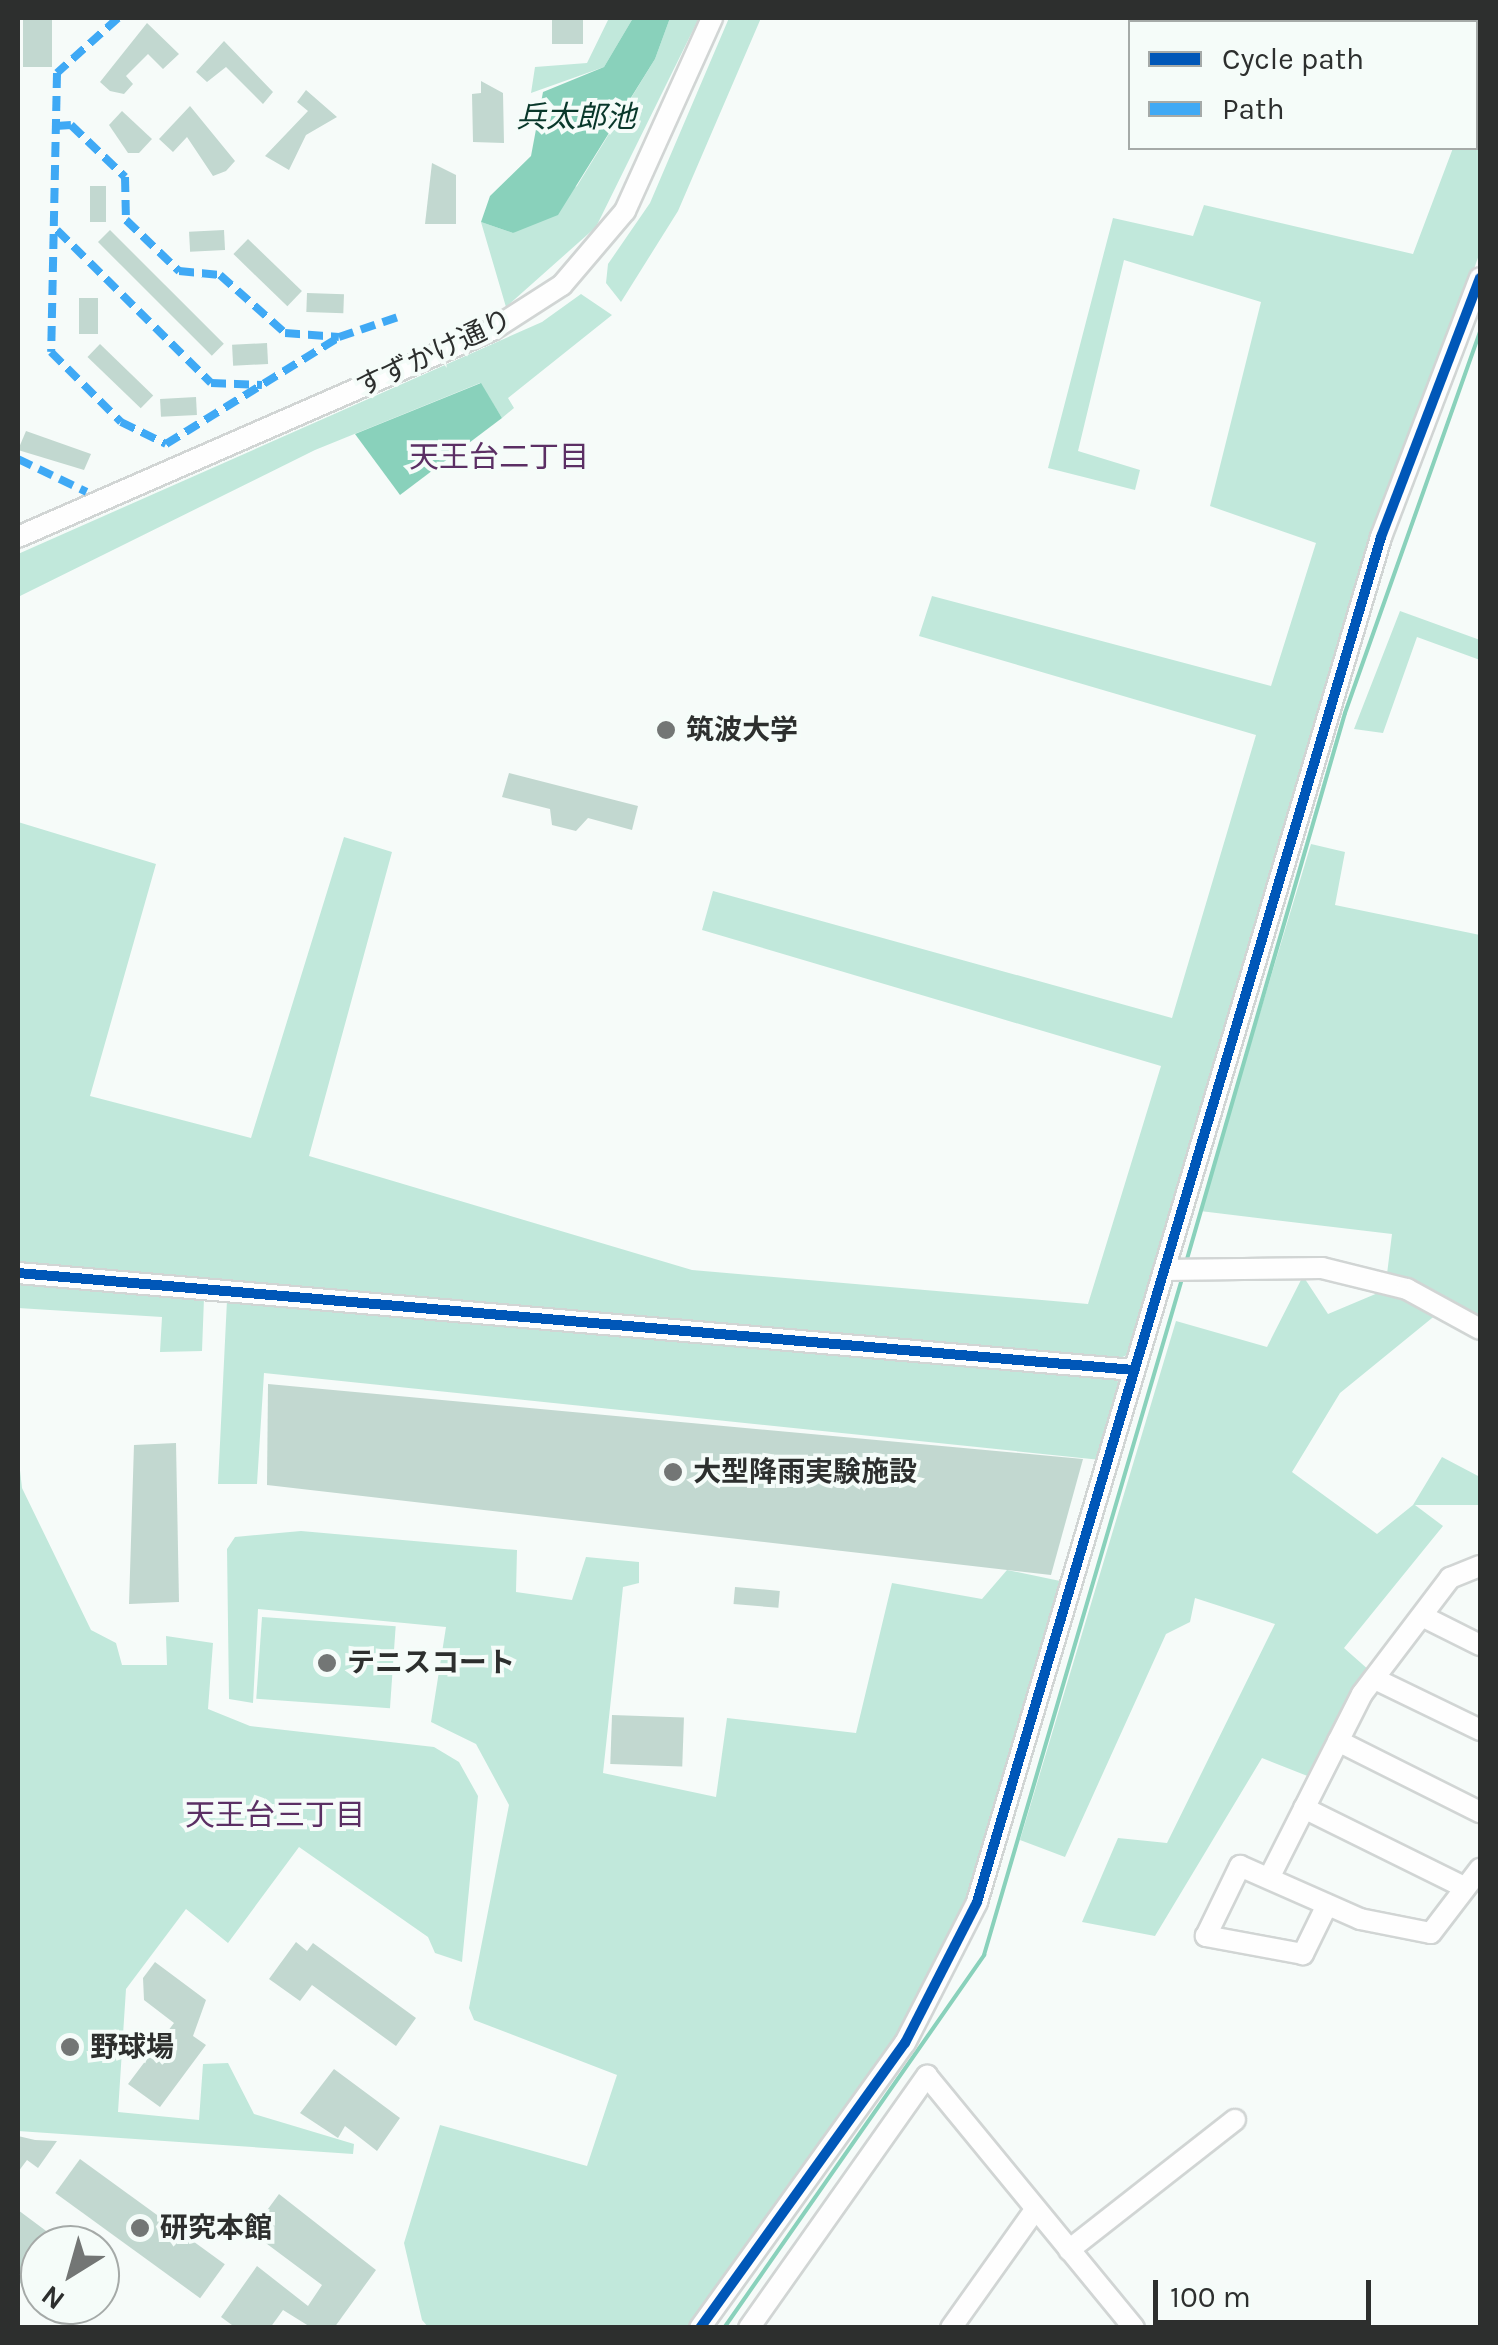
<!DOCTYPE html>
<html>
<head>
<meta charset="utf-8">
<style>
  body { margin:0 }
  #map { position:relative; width:1498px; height:2345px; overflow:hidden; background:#f6fbf9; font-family:Karla,"Noto Sans JP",sans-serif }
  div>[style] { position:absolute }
  .green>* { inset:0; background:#c1e8db; transform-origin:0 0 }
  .water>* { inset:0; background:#89d1bb }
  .stream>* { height:4px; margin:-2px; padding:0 2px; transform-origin:2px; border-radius:2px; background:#89d1bb }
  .building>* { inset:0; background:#c2d8d0; transform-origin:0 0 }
  .roads { filter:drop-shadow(2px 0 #d1d5d4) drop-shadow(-2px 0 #d1d5d4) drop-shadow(0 2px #d1d5d4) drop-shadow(0 -2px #d1d5d4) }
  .minor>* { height:20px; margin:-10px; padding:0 10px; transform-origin:10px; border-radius:10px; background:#fefefe }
  .quiet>* { height:8px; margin-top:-4px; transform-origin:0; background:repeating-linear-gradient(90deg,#3fa9f5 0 15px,transparent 0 23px) }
  .cycleway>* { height:10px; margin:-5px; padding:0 5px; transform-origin:5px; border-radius:5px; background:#0057b8 }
  .dots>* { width:28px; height:28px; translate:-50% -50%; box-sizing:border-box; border:5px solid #f5fcf9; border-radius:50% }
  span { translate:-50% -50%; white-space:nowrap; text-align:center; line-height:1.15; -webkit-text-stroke:8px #f5fcf9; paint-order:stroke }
  .street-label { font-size:28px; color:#2d2f2e }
  .poi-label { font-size:28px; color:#2d2f2e; font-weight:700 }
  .left { translate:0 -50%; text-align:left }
  .water-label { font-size:30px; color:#09382b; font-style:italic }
  .neighbourhood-label { font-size:30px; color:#5b2f64 }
  .frame { position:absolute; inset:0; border:20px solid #2d2f2e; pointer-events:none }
  .legend { position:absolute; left:1128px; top:20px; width:350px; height:130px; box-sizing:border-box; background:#f5fcf9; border:2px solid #a5aaa8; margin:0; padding:12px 18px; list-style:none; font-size:30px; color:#2d2f2e }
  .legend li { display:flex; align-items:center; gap:20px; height:50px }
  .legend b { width:50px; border:2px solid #a5aaa8 }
  .north { position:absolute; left:20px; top:2225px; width:100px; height:100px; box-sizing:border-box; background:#f5fcf9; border:2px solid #a5aaa8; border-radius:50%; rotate:217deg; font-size:28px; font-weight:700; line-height:40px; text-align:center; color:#2d2f2e }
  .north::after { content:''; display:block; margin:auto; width:35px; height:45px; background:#737675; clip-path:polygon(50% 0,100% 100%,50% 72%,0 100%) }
  .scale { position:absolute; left:1153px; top:2280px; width:218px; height:45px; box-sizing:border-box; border:5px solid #2d2f2e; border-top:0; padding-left:12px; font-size:30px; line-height:35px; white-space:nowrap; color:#2d2f2e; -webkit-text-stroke:8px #f5fcf9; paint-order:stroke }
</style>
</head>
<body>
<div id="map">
  <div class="green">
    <i style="clip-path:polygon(609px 18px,633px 18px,604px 67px,531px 93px,535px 67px,587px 63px)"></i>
    <i style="clip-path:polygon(670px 18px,699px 18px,596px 227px,506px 307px,481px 222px,513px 233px,577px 186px,655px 59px)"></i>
    <i style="clip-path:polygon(729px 18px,761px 18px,678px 211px,621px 302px,606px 283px,608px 264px,650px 203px)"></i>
    <i style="clip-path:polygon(1480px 72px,1480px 252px,1400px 477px,1132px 1353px,1113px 1361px,18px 1264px,18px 822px,156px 864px,90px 1096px,251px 1138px,344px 837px,392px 852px,309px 1156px,692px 1270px,1088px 1304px,1161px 1066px,702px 930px,713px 891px,1172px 1018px,1256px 735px,919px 636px,932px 596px,1271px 686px,1316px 543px,1210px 506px,1261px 302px,1124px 260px,1078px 451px,1140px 470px,1135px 490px,1048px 468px,1113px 218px,1193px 236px,1204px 205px,1413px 254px,1453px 148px,1476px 148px)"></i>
    <i style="clip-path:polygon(581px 294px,612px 315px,508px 398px,514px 408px,502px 418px,480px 383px,315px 450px,18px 597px,18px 554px,542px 322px)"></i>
    <i style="clip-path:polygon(1400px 611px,1480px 640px,1480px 660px,1417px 637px,1383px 733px,1354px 729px)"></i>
    <i style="clip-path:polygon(1311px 844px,1345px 852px,1335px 905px,1480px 935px,1480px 1320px,1448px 1305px,1340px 1393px,1292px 1472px,1377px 1534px,1413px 1505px,1442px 1457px,1480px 1477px,1480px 1505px,1415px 1505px,1443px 1526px,1344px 1648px,1370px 1671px,1310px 1777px,1262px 1758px,1155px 1936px,1082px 1922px,1118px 1838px,1167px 1843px,1275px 1624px,1195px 1598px,1190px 1622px,1166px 1634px,1065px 1857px,1020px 1840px,1176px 1321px,1267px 1347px,1303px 1276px,1328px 1314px,1385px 1290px,1392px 1234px,1200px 1211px)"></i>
    <i style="clip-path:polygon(18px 1281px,204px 1298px,202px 1351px,160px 1352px,162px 1317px,18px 1308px)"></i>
    <i style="clip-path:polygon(227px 1300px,1115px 1379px,1123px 1386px,1101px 1460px,264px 1373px,257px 1484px,218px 1484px)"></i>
    <i style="clip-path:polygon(18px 1453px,22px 1488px,91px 1630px,116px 1643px,122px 1665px,167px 1665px,166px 1636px,213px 1643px,208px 1709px,250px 1726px,434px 1747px,459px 1762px,478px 1796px,462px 1962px,435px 1953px,428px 1937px,299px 1847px,228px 1943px,186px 1909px,126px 1989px,118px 2112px,199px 2120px,203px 2064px,228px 2063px,254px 2114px,354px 2144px,353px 2154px,18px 2131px)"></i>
    <i style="clip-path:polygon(301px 1531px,517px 1550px,516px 1592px,572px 1600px,586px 1557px,639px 1562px,639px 1583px,623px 1587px,603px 1773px,716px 1797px,727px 1718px,856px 1733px,892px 1583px,982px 1599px,1007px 1570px,1065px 1582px,970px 1906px,923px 2003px,693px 2327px,429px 2328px,422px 2320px,404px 2243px,440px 2125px,587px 2166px,617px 2075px,474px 2020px,469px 2008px,509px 1805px,476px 1744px,431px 1722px,446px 1627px,258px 1609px,253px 1703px,229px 1699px,227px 1549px,235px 1537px)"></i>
    <i style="left:262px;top:1617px;width:134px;height:82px;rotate:4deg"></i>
  </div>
  <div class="water">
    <i style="clip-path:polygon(633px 18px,670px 18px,655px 59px,558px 215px,513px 233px,481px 222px,490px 196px,531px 156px,543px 92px,604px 67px)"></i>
    <i style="clip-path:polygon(481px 383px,502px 418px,400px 495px,355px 434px)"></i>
  </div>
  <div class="stream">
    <i style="left:1187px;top:1259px;width:568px;rotate:-73.86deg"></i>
    <i style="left:1345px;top:713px;width:404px;rotate:-70.5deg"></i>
    <i style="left:724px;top:2328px;width:455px;rotate:-55.1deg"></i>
    <i style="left:984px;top:1955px;width:701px;rotate:-73.68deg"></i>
  </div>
  <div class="building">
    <i style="left:23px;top:18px;width:29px;height:49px"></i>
    <i style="left:552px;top:18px;width:31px;height:26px"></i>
    <i style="clip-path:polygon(147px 23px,179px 54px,163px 69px,148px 54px,126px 76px,133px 84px,124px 94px,110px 91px,100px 82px)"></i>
    <i style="clip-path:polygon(224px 41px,273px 92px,263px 104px,226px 67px,207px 82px,196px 72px)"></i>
    <i style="clip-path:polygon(481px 81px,503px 93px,504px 143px,473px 142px,472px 94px,481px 93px)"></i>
    <i style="clip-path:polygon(306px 90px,337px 117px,306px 135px,289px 170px,265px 156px,308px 111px,297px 102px)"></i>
    <i style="clip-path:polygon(190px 106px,235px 161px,226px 171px,213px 176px,187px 137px,173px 152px,159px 139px)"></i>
    <i style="clip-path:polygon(122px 111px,152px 139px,139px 153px,128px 153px,109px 125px)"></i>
    <i style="clip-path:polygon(432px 163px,456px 175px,456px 224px,425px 224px)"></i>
    <i style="left:90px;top:186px;width:16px;height:36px"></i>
    <i style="left:110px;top:230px;width:161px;height:17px;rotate:45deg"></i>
    <i style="left:224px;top:230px;width:20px;height:35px;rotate:87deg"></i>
    <i style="left:248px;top:239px;width:75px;height:21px;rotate:44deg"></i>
    <i style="left:307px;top:293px;width:37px;height:19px;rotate:2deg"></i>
    <i style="left:79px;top:298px;width:19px;height:36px"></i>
    <i style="left:267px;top:343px;width:21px;height:35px;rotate:87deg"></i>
    <i style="left:100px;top:344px;width:74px;height:18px;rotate:44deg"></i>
    <i style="left:196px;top:397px;width:18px;height:36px;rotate:87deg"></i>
    <i style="clip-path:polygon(26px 431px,91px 454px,84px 470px,18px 450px)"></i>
    <i style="clip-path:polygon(509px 773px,638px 806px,632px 830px,588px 818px,576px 831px,552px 825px,550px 809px,502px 797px)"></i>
    <i style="clip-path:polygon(268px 1384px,1083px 1459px,1051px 1575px,267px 1485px)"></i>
    <i style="clip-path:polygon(176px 1443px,179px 1602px,129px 1604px,134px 1445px)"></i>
    <i style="left:735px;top:1587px;width:45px;height:17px;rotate:5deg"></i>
    <i style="left:612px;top:1715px;width:72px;height:49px;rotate:2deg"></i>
    <i style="clip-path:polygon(296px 1942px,307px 1951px,313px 1943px,416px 2018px,396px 2046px,312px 1985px,300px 2001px,269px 1979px)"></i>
    <i style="clip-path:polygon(155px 1962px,206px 2000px,193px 2036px,206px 2045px,160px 2107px,128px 2084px,174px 2023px,144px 2000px,143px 1978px)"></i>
    <i style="clip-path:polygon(334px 2069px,400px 2118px,377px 2151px,345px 2126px,338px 2138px,300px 2113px)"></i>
    <i style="clip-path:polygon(18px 2136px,35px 2140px,57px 2141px,38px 2168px,27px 2160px,18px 2172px)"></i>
    <i style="left:80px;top:2159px;width:179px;height:42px;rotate:36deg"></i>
    <i style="clip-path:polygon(279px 2194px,376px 2270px,334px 2328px,312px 2328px,283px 2310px,270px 2328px,236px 2328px,221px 2317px,257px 2266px,308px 2306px,322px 2285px,251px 2232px)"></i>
    <i style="clip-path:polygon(18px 2210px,65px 2245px,40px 2245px,40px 2270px,18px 2285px)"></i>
  </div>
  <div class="roads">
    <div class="minor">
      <i style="left:18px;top:537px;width:517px;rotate:-23.59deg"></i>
      <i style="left:492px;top:330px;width:83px;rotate:-32.7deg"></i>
      <i style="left:562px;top:285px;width:97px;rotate:-49.6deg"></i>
      <i style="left:625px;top:211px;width:212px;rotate:-65.7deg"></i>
      <i style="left:1164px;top:1270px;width:158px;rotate:-0.7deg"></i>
      <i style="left:1322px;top:1268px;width:88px;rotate:13.9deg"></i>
      <i style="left:1407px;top:1289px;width:83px;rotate:28.7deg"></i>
      <i style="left:18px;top:1273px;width:1120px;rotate:4.97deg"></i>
      <i style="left:1422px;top:1616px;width:65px;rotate:26.6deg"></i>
      <i style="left:1375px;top:1679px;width:117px;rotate:25.9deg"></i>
      <i style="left:1338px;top:1741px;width:159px;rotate:26.6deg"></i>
      <i style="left:1304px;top:1808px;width:176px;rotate:26.3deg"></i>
      <i style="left:1270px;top:1876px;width:204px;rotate:-63.2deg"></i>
      <i style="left:1362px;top:1694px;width:146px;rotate:-52.8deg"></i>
      <i style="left:1450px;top:1578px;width:32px;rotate:-22deg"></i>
      <i style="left:1327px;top:1905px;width:55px;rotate:116.1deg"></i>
      <i style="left:1303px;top:1954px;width:99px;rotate:-169.5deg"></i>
      <i style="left:1206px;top:1936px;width:78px;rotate:-64.1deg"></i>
      <i style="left:1240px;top:1866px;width:131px;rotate:23.8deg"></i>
      <i style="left:1360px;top:1919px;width:72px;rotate:11.2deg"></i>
      <i style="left:1431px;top:1933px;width:81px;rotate:-52.6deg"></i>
      <i style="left:1069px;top:2250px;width:211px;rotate:-38.1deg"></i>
      <i style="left:700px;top:2328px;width:351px;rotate:-54.3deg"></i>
      <i style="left:905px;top:2043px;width:158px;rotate:-62.9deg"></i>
      <i style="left:977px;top:1902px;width:1424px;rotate:-73.51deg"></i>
      <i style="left:1381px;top:537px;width:277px;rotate:-69.1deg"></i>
      <i style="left:749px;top:2328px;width:309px;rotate:-54.8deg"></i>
      <i style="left:927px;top:2076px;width:326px;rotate:50.6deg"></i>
      <i style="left:951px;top:2328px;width:143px;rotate:-54.6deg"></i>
    </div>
  </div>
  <div class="quiet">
    <i style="left:118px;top:18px;width:82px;rotate:138deg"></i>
    <i style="left:57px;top:73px;width:279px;rotate:91.2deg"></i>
    <i style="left:51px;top:352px;width:99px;rotate:45deg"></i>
    <i style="left:121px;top:422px;width:50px;rotate:26.1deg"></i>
    <i style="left:166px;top:444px;width:203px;rotate:-31.7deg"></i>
    <i style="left:339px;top:337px;width:69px;rotate:-18.7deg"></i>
    <i style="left:56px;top:126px;width:15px;rotate:-4deg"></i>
    <i style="left:71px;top:125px;width:75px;rotate:43.9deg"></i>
    <i style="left:125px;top:177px;width:43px;rotate:88.7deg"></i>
    <i style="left:126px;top:220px;width:74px;rotate:43.9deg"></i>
    <i style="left:179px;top:271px;width:41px;rotate:5.6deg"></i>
    <i style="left:220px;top:275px;width:87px;rotate:41.7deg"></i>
    <i style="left:285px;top:333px;width:54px;rotate:4.2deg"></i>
    <i style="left:57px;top:230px;width:217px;rotate:44.8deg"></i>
    <i style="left:211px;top:383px;width:51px;rotate:2.2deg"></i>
    <i style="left:18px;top:459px;width:76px;rotate:25.6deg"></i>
  </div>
  <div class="cycleway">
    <i style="left:18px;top:1273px;width:1120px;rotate:4.97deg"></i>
    <i style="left:700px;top:2328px;width:351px;rotate:-54.3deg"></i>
    <i style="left:905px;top:2043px;width:158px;rotate:-62.9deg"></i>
    <i style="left:977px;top:1902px;width:1424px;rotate:-73.51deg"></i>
    <i style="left:1381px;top:537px;width:277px;rotate:-69.1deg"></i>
  </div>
  <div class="dots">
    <i style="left:666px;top:730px;background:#737675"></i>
    <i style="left:673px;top:1472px;background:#737675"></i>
    <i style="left:327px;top:1663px;background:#737675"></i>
    <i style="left:70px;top:2047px;background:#737675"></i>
    <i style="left:140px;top:2228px;background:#737675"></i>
  </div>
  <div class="street-label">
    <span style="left:434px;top:353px;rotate:-25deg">すずかけ通り</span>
  </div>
  <div class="poi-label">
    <span class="left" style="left:686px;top:730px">筑波大学</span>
    <span class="left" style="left:693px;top:1472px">大型降雨実験施設</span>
    <span class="left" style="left:347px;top:1663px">テニスコート</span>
    <span class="left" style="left:90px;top:2047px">野球場</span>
    <span class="left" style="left:160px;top:2228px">研究本館</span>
  </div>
  <div class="water-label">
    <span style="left:576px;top:117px">兵太郎池</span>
  </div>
  <div class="neighbourhood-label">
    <span style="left:499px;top:457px">天王台二丁目</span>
    <span style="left:275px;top:1815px">天王台三丁目</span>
  </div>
  <div class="frame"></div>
  <ul class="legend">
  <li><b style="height:12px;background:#0057b8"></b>Cycle path</li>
  <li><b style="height:12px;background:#3fa9f5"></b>Path</li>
  </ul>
  <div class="north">N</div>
  <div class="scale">100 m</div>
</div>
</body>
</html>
